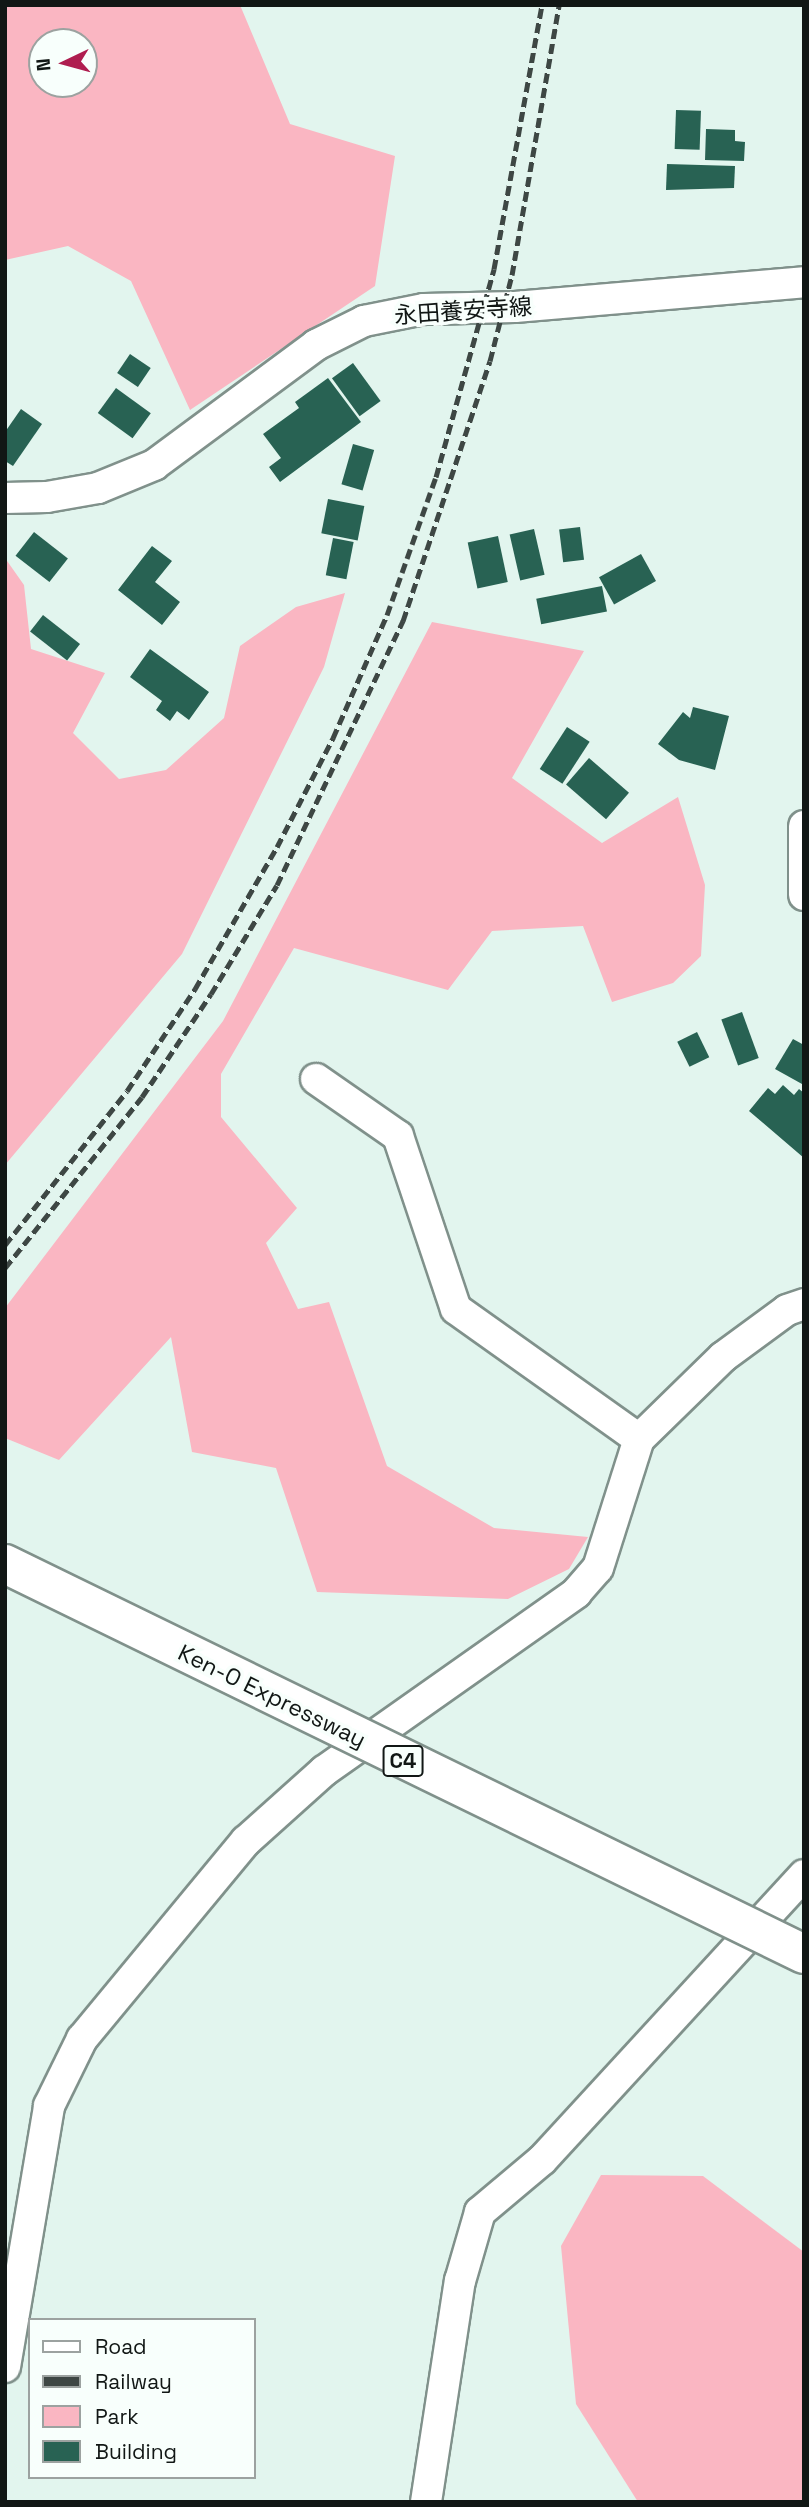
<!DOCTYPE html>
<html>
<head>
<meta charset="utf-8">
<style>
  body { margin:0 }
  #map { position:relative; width:809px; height:2507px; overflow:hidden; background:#e2f5ee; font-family:"Space Grotesk","Noto Sans JP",sans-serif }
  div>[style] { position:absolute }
  .green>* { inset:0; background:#fab6c2 }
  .building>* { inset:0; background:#286253; transform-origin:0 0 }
  .roads { filter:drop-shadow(2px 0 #80918b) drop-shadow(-2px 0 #80918b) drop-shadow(0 2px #80918b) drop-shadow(0 -2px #80918b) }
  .minor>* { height:30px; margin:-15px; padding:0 15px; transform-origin:15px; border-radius:15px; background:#fff }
  .rail>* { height:5px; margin-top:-2.5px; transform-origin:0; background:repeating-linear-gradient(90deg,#3e4744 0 10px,transparent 0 15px) }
  .bridges { filter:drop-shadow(2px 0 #80918b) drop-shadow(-2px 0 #80918b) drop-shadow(0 2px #80918b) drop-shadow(0 -2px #80918b) }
  .highway-bridge>* { height:38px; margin:-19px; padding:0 19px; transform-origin:19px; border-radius:19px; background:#fff }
  span { translate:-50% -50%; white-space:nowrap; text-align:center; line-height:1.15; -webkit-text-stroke:7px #f8fffc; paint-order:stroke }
  .shield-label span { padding:2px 5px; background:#f8fffc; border:2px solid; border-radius:5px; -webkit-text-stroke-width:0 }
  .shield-label { font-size:21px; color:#111715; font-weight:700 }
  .street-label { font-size:23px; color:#111715 }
  .frame { position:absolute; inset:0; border:7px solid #111715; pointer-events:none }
  .legend { position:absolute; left:28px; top:2318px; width:228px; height:161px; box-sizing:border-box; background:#f8fffc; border:2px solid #9ca2a0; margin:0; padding:9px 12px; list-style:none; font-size:21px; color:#111715 }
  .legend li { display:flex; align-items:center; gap:14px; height:35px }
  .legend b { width:35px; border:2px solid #9ca2a0 }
  .north { position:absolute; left:28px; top:28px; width:70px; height:70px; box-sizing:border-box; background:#f8fffc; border:2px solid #9ca2a0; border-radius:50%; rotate:265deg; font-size:19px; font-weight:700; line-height:28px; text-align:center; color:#111715 }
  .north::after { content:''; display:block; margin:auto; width:24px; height:32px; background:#af1e50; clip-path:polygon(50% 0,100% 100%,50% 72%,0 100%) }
</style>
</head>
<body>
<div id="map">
  <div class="green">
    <i style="clip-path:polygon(evenodd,5px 5px,240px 5px,290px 124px,395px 156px,375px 286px,190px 410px,131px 281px,68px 246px,5px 260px,5px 5px,42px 42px,84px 42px,84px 84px,42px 84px,42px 42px)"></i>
    <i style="clip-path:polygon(5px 558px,24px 585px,31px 649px,105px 673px,73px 733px,119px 779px,166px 770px,224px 718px,240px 646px,296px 607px,345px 593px,324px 667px,182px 954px,5px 1165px)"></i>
    <i style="clip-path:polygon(432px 622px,584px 651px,512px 778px,602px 843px,678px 797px,705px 885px,701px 956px,673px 983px,612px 1002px,583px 926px,492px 931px,448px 990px,294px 948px,221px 1074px,221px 1117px,297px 1208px,266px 1243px,298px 1309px,329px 1302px,387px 1466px,494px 1528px,588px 1537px,569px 1569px,508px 1599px,317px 1592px,276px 1468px,192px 1452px,171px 1337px,59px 1460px,5px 1438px,5px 1308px,223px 1021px)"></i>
    <i style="clip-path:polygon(601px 2175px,703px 2176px,804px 2252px,804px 2502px,638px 2502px,576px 2404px,561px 2246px)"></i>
  </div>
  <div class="building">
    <i style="left:676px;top:110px;width:25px;height:39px;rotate:2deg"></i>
    <i style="clip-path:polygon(706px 129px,735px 130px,735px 141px,745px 142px,744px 161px,705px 160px)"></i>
    <i style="clip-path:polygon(667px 164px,735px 166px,734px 188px,666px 190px)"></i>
    <i style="left:130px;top:354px;width:25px;height:23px;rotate:34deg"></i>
    <i style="left:353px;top:363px;width:47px;height:26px;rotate:54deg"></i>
    <i style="clip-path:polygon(328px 378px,361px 422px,280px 482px,269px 467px,281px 458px,263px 434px,299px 408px,295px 402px)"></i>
    <i style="left:116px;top:388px;width:43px;height:31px;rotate:36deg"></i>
    <i style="clip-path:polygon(21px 409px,42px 424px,13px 466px,5px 461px,5px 432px)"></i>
    <i style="left:353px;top:444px;width:22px;height:42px;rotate:16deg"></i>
    <i style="left:328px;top:499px;width:37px;height:35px;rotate:11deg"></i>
    <i style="left:580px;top:527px;width:33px;height:21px;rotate:83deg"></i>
    <i style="left:534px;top:529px;width:47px;height:25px;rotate:77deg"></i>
    <i style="left:34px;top:532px;width:43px;height:30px;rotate:38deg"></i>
    <i style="left:498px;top:536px;width:47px;height:31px;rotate:78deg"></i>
    <i style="left:333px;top:538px;width:21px;height:38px;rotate:11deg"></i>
    <i style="clip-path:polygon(152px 546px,172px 561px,155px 582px,180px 602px,162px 625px,118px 590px)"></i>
    <i style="left:641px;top:554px;width:31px;height:48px;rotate:61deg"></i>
    <i style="left:602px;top:586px;width:26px;height:67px;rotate:79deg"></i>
    <i style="left:43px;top:615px;width:47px;height:21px;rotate:38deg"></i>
    <i style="clip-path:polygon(150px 649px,209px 692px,189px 720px,177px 711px,170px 721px,156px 710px,162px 701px,130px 677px)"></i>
    <i style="clip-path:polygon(693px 707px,729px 716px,715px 770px,679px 760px,658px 744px,683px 712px,690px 718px)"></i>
    <i style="left:567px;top:727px;width:27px;height:50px;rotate:33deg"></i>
    <i style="left:589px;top:758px;width:53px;height:35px;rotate:41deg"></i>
    <i style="left:742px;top:1012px;width:49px;height:22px;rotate:70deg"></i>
    <i style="left:697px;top:1032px;width:28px;height:22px;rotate:64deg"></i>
    <i style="clip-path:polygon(793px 1039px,804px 1045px,802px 1084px,775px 1069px)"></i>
    <i style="clip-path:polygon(783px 1085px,794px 1095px,799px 1089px,804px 1093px,804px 1158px,749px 1111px,768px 1088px,775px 1094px)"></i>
  </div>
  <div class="roads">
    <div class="minor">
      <i style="left:5px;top:498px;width:42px;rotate:-1.4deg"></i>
      <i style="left:47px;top:497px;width:52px;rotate:-10deg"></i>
      <i style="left:98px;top:488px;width:61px;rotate:-22.3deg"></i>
      <i style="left:154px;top:465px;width:202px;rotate:-36.5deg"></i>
      <i style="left:316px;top:345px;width:54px;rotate:-26.6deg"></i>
      <i style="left:364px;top:321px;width:61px;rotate:-11.3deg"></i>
      <i style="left:424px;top:309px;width:91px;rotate:-1.3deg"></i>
      <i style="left:515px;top:307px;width:290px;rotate:-4.9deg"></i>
      <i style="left:804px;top:826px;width:69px;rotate:90deg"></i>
      <i style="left:316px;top:1079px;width:100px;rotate:34.8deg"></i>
      <i style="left:398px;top:1136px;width:182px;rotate:71.5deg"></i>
      <i style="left:456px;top:1309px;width:224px;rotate:35.4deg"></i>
      <i style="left:5px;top:2367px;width:265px;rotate:-80.4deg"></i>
      <i style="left:49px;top:2106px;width:75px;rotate:-63.8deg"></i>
      <i style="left:82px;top:2039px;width:257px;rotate:-50.4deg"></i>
      <i style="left:246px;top:1841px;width:105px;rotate:-41.9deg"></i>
      <i style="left:324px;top:1771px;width:309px;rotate:-35.2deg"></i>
      <i style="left:576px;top:1593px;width:33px;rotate:-49deg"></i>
      <i style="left:598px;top:1568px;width:135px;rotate:-72.4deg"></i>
      <i style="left:639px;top:1439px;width:117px;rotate:-44.3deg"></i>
      <i style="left:723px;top:1357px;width:79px;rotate:-36.3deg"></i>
      <i style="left:787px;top:1310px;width:18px;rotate:-19deg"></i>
      <i style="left:426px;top:2502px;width:224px;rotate:-81.3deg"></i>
      <i style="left:460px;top:2281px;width:72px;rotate:-73.8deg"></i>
      <i style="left:480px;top:2212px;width:81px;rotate:-40deg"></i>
      <i style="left:542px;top:2160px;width:387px;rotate:-47.4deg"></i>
    </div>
  </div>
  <div class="rail">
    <i style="left:5px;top:1245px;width:196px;rotate:-51.6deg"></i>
    <i style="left:127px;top:1091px;width:123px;rotate:-56.3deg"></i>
    <i style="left:195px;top:989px;width:164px;rotate:-60deg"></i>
    <i style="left:277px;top:847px;width:123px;rotate:-62.8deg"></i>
    <i style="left:333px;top:738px;width:134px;rotate:-66.3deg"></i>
    <i style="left:387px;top:615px;width:146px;rotate:-70.5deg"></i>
    <i style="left:436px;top:477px;width:216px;rotate:-74.4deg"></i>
    <i style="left:494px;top:269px;width:268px;rotate:-79.7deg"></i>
    <i style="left:5px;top:1268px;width:219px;rotate:-51.3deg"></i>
    <i style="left:142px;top:1097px;width:124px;rotate:-56.2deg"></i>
    <i style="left:211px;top:994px;width:127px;rotate:-58.8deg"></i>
    <i style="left:277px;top:885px;width:293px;rotate:-64.5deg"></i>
    <i style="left:403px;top:621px;width:274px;rotate:-71.5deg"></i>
    <i style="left:490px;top:361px;width:89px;rotate:-75.7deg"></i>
    <i style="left:512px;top:275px;width:274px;rotate:-80.1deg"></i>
  </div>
  <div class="bridges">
    <div class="highway-bridge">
      <i style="left:5px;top:1564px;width:889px;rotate:26.02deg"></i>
    </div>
  </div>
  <div class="shield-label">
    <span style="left:403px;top:1761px">C4</span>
  </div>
  <div class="street-label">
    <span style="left:463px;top:311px;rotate:-4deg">永田養安寺線</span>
    <span style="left:272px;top:1696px;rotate:26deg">Ken-O Expressway</span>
  </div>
  <div class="frame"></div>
  <ul class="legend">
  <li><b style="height:9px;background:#fff"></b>Road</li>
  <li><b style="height:9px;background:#3e4744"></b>Railway</li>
  <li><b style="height:19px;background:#fab6c2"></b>Park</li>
  <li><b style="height:19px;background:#286253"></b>Building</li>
  </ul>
  <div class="north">N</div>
</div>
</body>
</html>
